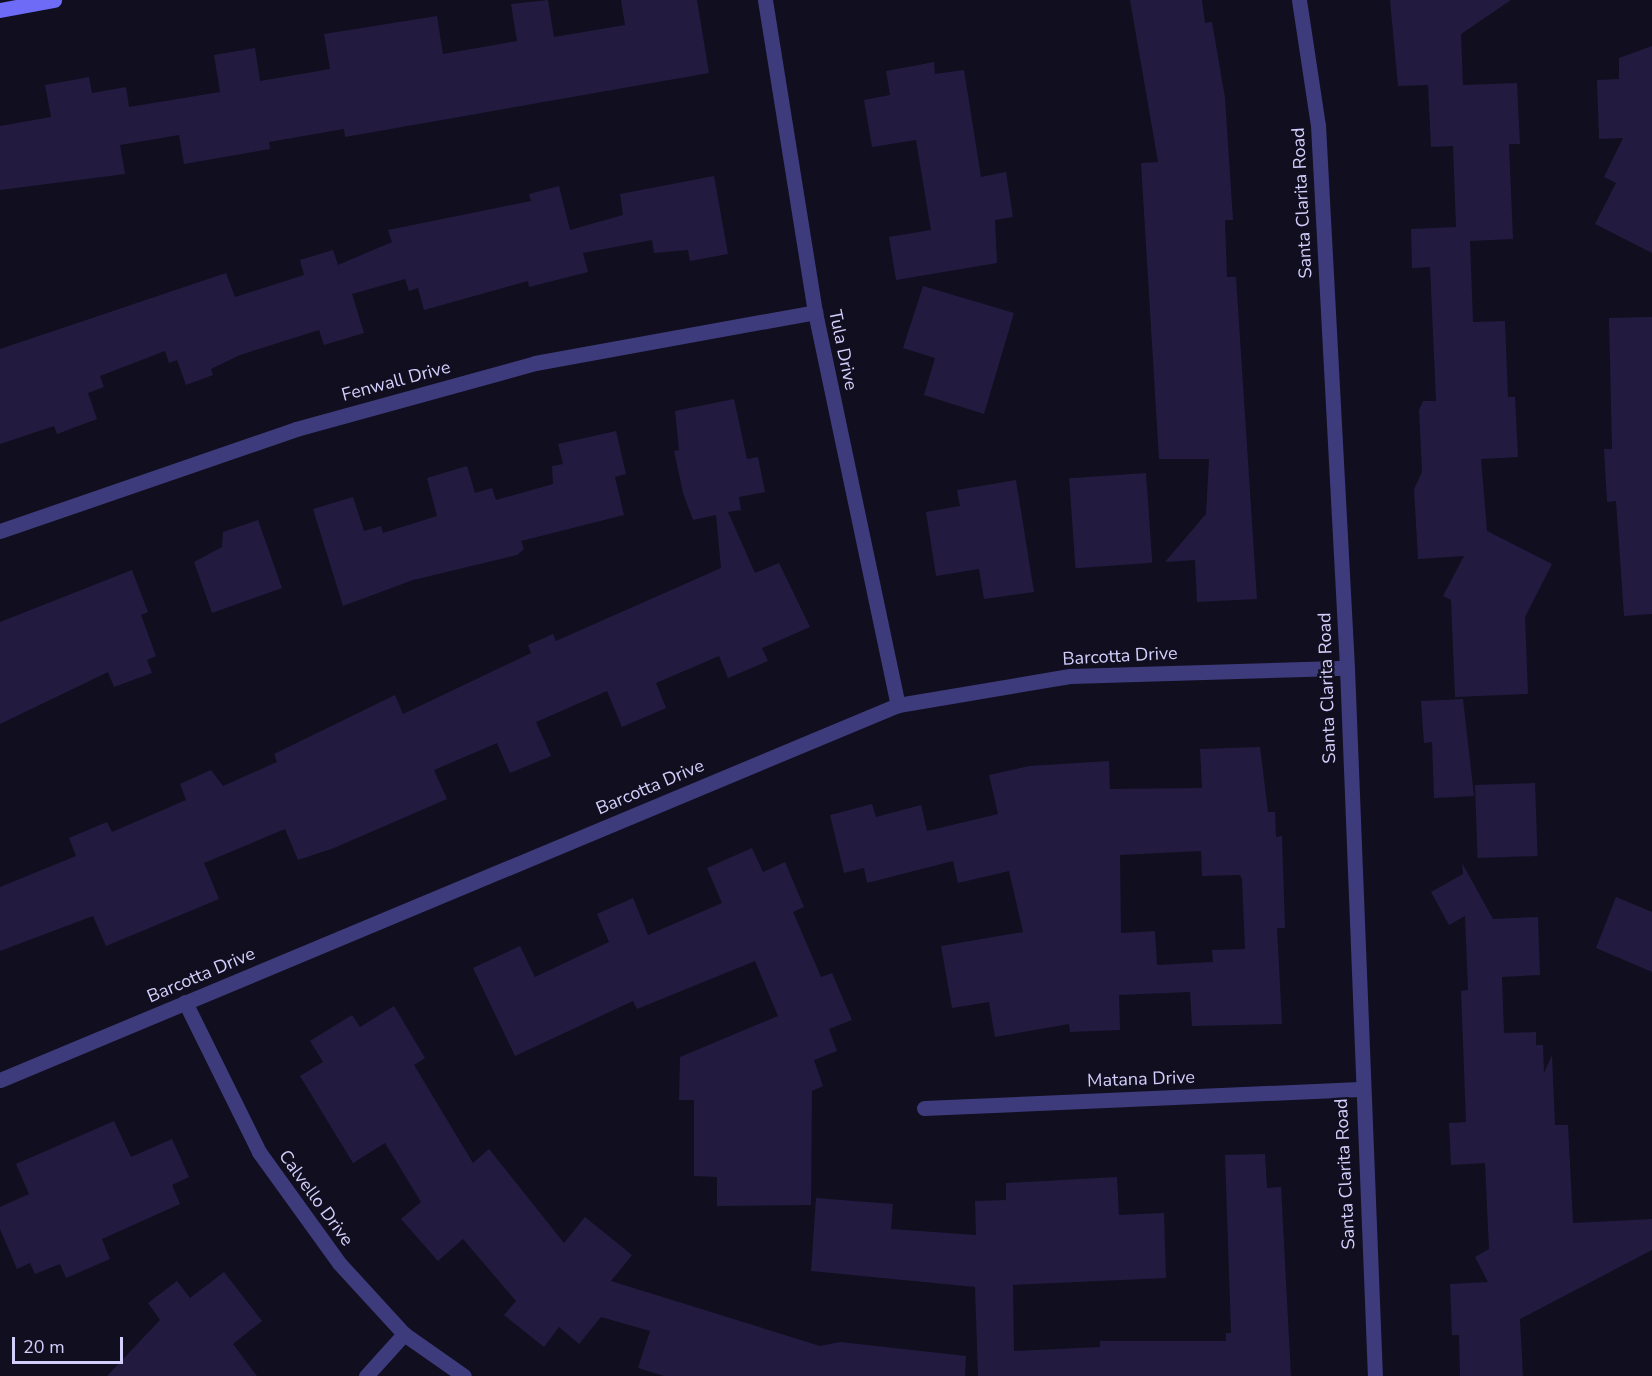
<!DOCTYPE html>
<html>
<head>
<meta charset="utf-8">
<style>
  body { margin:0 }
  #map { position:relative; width:1652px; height:1376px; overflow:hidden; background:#110e1f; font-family:"Nunito Sans",sans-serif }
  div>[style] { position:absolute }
  .building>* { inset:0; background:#221b3f; transform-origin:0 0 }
  .street>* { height:15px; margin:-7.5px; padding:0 7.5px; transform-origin:7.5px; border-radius:7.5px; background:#3d3b7b }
  .secondary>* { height:15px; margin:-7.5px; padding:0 7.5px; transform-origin:7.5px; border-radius:7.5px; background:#6e6bf7 }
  span { translate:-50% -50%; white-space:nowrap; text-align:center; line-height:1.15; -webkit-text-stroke:5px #110e1f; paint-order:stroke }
  .street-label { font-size:18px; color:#d3cffc }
  .scale { position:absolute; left:12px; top:1337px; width:111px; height:27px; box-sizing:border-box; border:3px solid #d3cffc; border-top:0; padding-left:8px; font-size:18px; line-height:21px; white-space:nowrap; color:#d3cffc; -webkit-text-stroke:4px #110e1f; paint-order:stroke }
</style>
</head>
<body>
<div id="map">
  <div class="building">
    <i style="clip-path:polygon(548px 0,554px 37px,625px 25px,621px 0,697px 0,709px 73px,345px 137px,344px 129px,269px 142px,270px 149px,184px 164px,179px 135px,120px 145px,125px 174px,0 190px,0 126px,51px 117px,45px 85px,89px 77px,92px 93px,126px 87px,129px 107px,220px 92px,214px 55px,255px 48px,260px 81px,330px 69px,324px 34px,437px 16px,443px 54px,517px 41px,511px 4px)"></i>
    <i style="clip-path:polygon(1130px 0,1202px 0,1205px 23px,1212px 22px,1225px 98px,1233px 220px,1225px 220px,1227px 277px,1236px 277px,1257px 599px,1197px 602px,1195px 560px,1165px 562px,1206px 514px,1209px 459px,1159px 459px,1141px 163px,1158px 162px)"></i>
    <i style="clip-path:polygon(1390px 0,1511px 0,1461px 34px,1463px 85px,1517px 83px,1520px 144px,1509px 144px,1513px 239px,1470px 241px,1473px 322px,1505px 321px,1508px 397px,1515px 397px,1518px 457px,1481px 459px,1487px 531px,1552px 564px,1525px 617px,1528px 694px,1455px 697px,1451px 600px,1443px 596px,1464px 556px,1418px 559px,1414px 489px,1422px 472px,1419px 410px,1423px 401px,1436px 401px,1430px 267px,1412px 268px,1411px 229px,1456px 227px,1453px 146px,1431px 147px,1428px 85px,1398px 86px)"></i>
    <i style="clip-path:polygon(1652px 46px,1652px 253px,1595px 224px,1616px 183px,1604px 177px,1623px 138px,1599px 139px,1597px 80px,1619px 79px,1619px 58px)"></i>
    <i style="clip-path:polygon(934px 62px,935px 74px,964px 70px,981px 177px,1006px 172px,1013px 217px,995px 220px,997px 263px,896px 280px,889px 237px,931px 230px,916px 140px,872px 147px,864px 100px,890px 95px,886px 71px)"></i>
    <i style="clip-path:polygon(714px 176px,728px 254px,690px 261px,688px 250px,654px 253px,652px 240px,583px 253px,588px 272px,529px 287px,528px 281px,424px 310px,418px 288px,409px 291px,405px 279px,352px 294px,364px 333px,324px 345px,319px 330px,240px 355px,211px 369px,213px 375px,186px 385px,177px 360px,169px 363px,165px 351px,100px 376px,104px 387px,88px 393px,97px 419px,57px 434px,54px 426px,0 444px,0 349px,226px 273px,235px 297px,304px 275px,300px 260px,333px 250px,338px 265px,392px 242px,388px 230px,531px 201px,529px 194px,559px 186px,570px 230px,623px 215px,620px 194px)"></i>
    <i style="clip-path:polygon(923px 286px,1014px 313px,984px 414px,924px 395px,935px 358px,903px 348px)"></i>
    <i style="clip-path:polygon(1652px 317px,1652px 614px,1624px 616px,1616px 501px,1607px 502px,1604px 449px,1612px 449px,1609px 318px)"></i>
    <i style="clip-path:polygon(734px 399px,747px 459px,758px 457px,765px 492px,739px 497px,741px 510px,728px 512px,755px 573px,779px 563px,810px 627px,762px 648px,768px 661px,728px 678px,719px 656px,656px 683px,666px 708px,622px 727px,607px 691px,536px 722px,551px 756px,510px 773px,497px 743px,434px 770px,447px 799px,334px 848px,298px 860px,285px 829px,204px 863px,219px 899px,106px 946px,93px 916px,0 951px,0 887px,76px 856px,69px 838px,107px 822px,112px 832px,186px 800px,180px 784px,211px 770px,223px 786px,277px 762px,274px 754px,395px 695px,403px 714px,531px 653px,528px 645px,553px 634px,556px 641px,721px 568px,716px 515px,693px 520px,683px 493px,674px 451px,679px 450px,675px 411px)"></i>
    <i style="clip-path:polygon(616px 431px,626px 474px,615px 477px,624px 515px,521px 541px,524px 549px,517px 555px,413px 580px,343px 606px,313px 509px,353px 497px,364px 531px,381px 526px,383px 533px,437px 516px,427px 478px,467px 466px,475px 493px,492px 488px,496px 500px,553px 484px,552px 466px,563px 464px,558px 444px)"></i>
    <i style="left:1146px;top:473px;width:90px;height:77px;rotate:86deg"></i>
    <i style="clip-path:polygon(1016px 480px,1034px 592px,984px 599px,979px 569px,936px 576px,926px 512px,960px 506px,957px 490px)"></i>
    <i style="clip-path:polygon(258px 520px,282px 588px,212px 613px,194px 562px,222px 547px,223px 532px)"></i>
    <i style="clip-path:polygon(132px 570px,148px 612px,141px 615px,156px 656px,147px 660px,152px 673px,114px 687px,108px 672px,0 724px,0 622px)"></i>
    <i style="clip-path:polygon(1463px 699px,1474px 796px,1434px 798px,1432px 742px,1424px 743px,1421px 701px)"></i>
    <i style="clip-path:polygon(evenodd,1260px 747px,1268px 812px,1275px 812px,1276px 837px,1282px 836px,1285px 928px,1277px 928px,1282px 1024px,1192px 1026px,1190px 992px,1119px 995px,1120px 1030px,1070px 1032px,1069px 1024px,995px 1037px,989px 1002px,952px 1008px,941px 946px,1023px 932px,1009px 871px,958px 883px,953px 861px,867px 883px,864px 868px,844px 873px,830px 815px,872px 804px,876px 817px,921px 805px,927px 831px,998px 814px,989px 775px,1029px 766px,1109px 761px,1110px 789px,1202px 788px,1200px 749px,1260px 747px,1201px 851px,1202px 876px,1240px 875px,1242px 880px,1245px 949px,1212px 950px,1213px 962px,1157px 965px,1155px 931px,1121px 933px,1120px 855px,1201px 851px)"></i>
    <i style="left:1535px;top:783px;width:73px;height:60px;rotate:88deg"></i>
    <i style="clip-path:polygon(752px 848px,763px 872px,785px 862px,804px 907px,793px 912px,821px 977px,832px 973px,852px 1020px,829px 1029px,837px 1051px,814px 1060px,823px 1086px,812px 1091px,811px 1205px,717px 1206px,717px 1177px,694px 1176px,694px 1100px,679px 1100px,680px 1057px,778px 1016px,755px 961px,637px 1009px,633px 1001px,515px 1056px,473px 968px,520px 946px,535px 977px,609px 942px,597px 914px,633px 898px,648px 935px,722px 903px,707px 868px)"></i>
    <i style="clip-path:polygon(1462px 863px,1493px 919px,1538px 917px,1540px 975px,1502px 977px,1504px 1033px,1536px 1032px,1536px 1045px,1543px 1045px,1544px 1073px,1552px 1055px,1555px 1125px,1568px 1125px,1573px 1223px,1652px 1219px,1652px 1250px,1520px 1319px,1523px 1376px,1460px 1376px,1459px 1335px,1452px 1335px,1450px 1284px,1488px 1282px,1475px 1257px,1489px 1249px,1485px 1163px,1451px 1165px,1449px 1123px,1466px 1122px,1461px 991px,1468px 990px,1465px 916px,1449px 925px,1431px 892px,1463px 874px)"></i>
    <i style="clip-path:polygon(1616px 897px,1652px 912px,1652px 972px,1596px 948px)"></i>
    <i style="clip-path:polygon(394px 1006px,425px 1058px,414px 1065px,473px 1163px,489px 1149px,564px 1243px,585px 1217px,632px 1255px,611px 1281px,820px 1346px,840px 1342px,966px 1356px,965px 1376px,664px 1376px,638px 1368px,650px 1331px,601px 1317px,579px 1344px,559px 1327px,544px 1347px,504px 1315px,516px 1301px,463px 1239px,438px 1261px,401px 1219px,421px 1202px,385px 1143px,353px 1163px,300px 1076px,323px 1062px,310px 1041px,352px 1015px,360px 1027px)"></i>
    <i style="clip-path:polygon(114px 1121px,131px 1157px,172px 1139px,189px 1177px,172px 1185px,180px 1204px,102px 1239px,110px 1259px,66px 1278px,60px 1264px,35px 1274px,30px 1263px,17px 1269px,0 1229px,0 1207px,29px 1194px,16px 1164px)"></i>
    <i style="clip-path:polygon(1265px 1154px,1267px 1188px,1281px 1187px,1291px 1376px,978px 1376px,975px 1287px,811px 1271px,816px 1198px,893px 1204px,891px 1229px,976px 1235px,975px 1201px,1006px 1200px,1006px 1183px,1117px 1177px,1119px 1215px,1164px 1213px,1166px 1278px,1013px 1285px,1014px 1351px,1100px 1347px,1100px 1341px,1226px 1341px,1226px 1333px,1231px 1333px,1225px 1155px)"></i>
    <i style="clip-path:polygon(224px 1272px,262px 1321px,233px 1344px,257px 1376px,107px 1376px,160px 1320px,148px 1303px,177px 1281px,190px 1298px)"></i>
  </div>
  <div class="street">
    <i style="left:765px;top:0;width:316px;rotate:80.9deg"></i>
    <i style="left:815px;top:312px;width:402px;rotate:78.1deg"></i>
    <i style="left:1299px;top:0;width:126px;rotate:81.4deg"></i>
    <i style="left:1318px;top:125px;width:544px;rotate:86.94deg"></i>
    <i style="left:1347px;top:668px;width:709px;rotate:87.74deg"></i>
    <i style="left:0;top:531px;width:313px;rotate:-19deg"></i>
    <i style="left:296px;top:429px;width:248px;rotate:-15.4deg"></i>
    <i style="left:535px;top:363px;width:285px;rotate:-10.3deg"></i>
    <i style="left:185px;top:1002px;width:167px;rotate:63.7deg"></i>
    <i style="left:259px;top:1152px;width:137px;rotate:54.2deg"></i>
    <i style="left:339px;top:1263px;width:96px;rotate:47.5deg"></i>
    <i style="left:404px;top:1334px;width:73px;rotate:35deg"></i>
    <i style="left:0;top:1080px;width:973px;rotate:-22.67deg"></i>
    <i style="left:898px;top:705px;width:174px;rotate:-9.6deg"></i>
    <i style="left:1070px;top:676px;width:277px;rotate:-1.7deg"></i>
    <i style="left:924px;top:1108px;width:436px;rotate:-2.5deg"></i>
    <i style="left:366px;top:1376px;width:57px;rotate:-47.9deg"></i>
  </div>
  <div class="secondary">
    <i style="left:0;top:10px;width:55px;rotate:-10.5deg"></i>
  </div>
  <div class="street-label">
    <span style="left:1302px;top:203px;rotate:-93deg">Santa Clarita Road</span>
    <span style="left:843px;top:350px;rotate:78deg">Tula Drive</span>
    <span style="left:396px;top:381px;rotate:-15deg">Fenwall Drive</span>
    <span style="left:1120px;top:656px;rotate:-3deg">Barcotta Drive</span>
    <span style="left:1327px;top:688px;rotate:-92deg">Santa Clarita Road</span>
    <span style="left:650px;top:787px;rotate:-23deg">Barcotta Drive</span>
    <span style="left:201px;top:975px;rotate:-23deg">Barcotta Drive</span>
    <span style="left:1141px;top:1079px;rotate:-2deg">Matana Drive</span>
    <span style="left:1345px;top:1174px;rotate:-93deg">Santa Clarita Road</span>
    <span style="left:316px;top:1198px;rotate:54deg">Calvello Drive</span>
  </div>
  <div class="scale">20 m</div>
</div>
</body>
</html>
